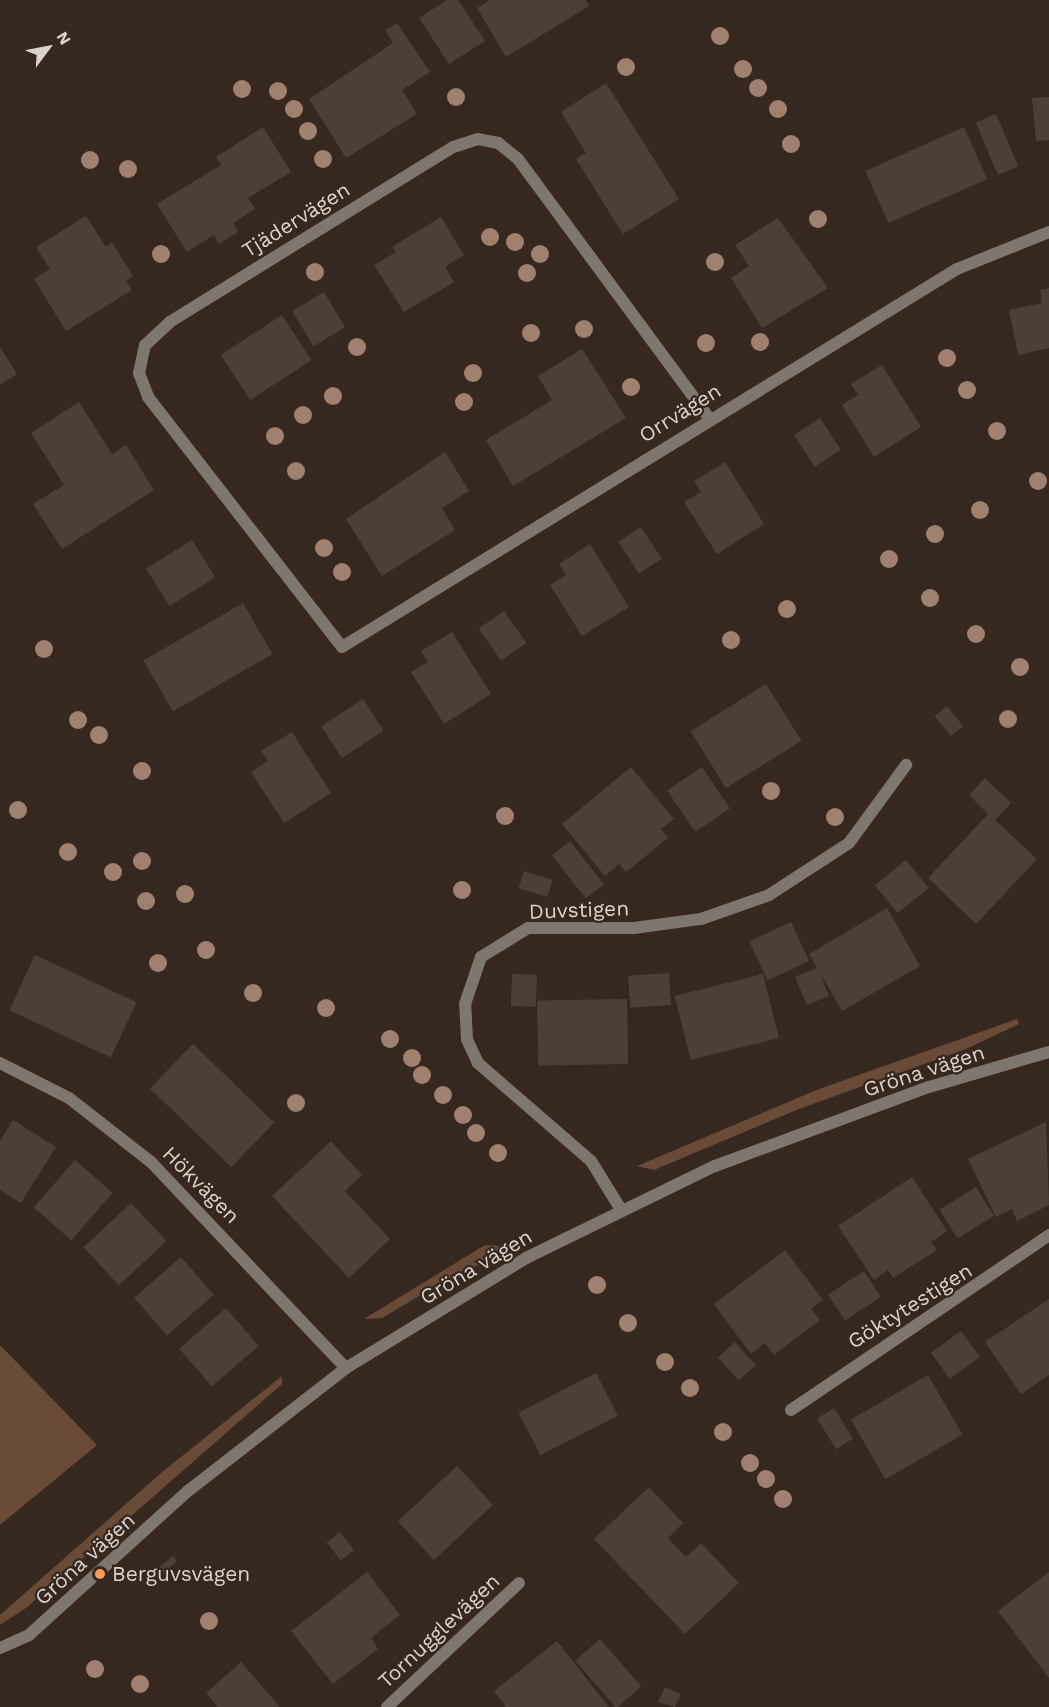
<!DOCTYPE html>
<html>
<head>
<meta charset="utf-8">
<style>
  body { margin:0 }
  #map { position:relative; width:1049px; height:1707px; overflow:hidden; background:#36281f; font-family:"Work Sans",sans-serif }
  div>[style] { position:absolute }
  .green>* { inset:0; background:#684a37 }
  .building>* { inset:0; background:#4e3f35; transform-origin:0 0 }
  .minor>* { height:12px; margin:-6px; padding:0 6px; transform-origin:6px; border-radius:6px; background:#7d7671 }
  .trees>* { width:18px; height:18px; margin:-9px; border-radius:50%; background:#a0816f }
  .dots>* { width:16px; height:16px; translate:-50% -50%; box-sizing:border-box; border:3px solid #36281f; border-radius:50% }
  span { translate:-50% -50%; white-space:nowrap; text-align:center; line-height:1.15; -webkit-text-stroke:4.5px #36281f; paint-order:stroke }
  .street-label { font-size:21px; color:#dcd2cd }
  .poi-label { font-size:21px; color:#dcd2cd }
  .left { translate:0 -50%; text-align:left }
  .north { position:absolute; left:18px; top:18px; width:60px; height:60px; -webkit-text-stroke:4px #36281f; paint-order:stroke; rotate:58deg; font-size:16px; font-weight:700; line-height:24px; text-align:center; color:#dcd2cd }
  .north::after { content:''; display:block; margin:auto; width:21px; height:27px; background:#dcd2cd; clip-path:polygon(50% 0,100% 100%,50% 72%,0 100%) }
</style>
</head>
<body>
<div id="map">
  <div class="green">
    <i style="clip-path:polygon(1017px 1019px,1019px 1024px,966px 1049px,799px 1109px,654px 1170px,637px 1166px,819px 1089px)"></i>
    <i style="clip-path:polygon(485px 1245px,503px 1246px,508px 1254px,460px 1272px,382px 1318px,364px 1319px)"></i>
    <i style="clip-path:polygon(0 1345px,97px 1445px,0 1525px)"></i>
    <i style="clip-path:polygon(282px 1376px,282px 1384px,26px 1608px,0 1625px,0 1615px,161px 1473px)"></i>
  </div>
  <div class="building">
    <i style="clip-path:polygon(447px 0,458px 0,485px 41px,449px 64px,419px 18px)"></i>
    <i style="clip-path:polygon(490px 0,586px 0,589px 6px,506px 57px,477px 8px)"></i>
    <i style="clip-path:polygon(397px 23px,430px 72px,402px 90px,417px 114px,346px 158px,309px 99px,393px 43px,385px 30px)"></i>
    <i style="clip-path:polygon(606px 83px,679px 199px,623px 234px,576px 159px,586px 153px,561px 112px)"></i>
    <i style="clip-path:polygon(1049px 97px,1049px 140px,1036px 141px,1032px 98px)"></i>
    <i style="left:996px;top:114px;width:57px;height:22px;rotate:67deg"></i>
    <i style="clip-path:polygon(263px 127px,291px 172px,248px 198px,255px 209px,233px 223px,238px 232px,219px 244px,214px 235px,187px 252px,157px 204px,221px 165px,216px 157px)"></i>
    <i style="left:964px;top:127px;width:57px;height:108px;rotate:66deg"></i>
    <i style="clip-path:polygon(86px 216px,106px 247px,112px 242px,133px 276px,126px 281px,132px 290px,66px 331px,34px 279px,50px 269px,36px 247px)"></i>
    <i style="clip-path:polygon(441px 217px,464px 255px,445px 267px,454px 282px,404px 312px,374px 265px,396px 252px,392px 247px)"></i>
    <i style="clip-path:polygon(778px 218px,828px 288px,762px 328px,731px 278px,749px 266px,735px 245px)"></i>
    <i style="clip-path:polygon(1049px 288px,1049px 348px,1018px 355px,1009px 310px,1042px 303px,1040px 290px)"></i>
    <i style="left:324px;top:292px;width:41px;height:37px;rotate:59deg"></i>
    <i style="left:282px;top:315px;width:54px;height:73px;rotate:57deg"></i>
    <i style="clip-path:polygon(0 347px,17px 374px,0 385px)"></i>
    <i style="clip-path:polygon(582px 349px,626px 418px,513px 486px,486px 440px,552px 400px,538px 376px)"></i>
    <i style="clip-path:polygon(882px 365px,921px 427px,874px 457px,842px 405px,858px 395px,851px 384px)"></i>
    <i style="clip-path:polygon(79px 402px,112px 454px,126px 445px,154px 490px,62px 549px,33px 504px,64px 485px,31px 433px)"></i>
    <i style="left:820px;top:418px;width:38px;height:31px;rotate:57deg"></i>
    <i style="clip-path:polygon(445px 452px,469px 491px,442px 508px,455px 530px,382px 576px,346px 519px)"></i>
    <i style="clip-path:polygon(725px 462px,764px 524px,717px 554px,684px 502px,701px 492px,694px 481px)"></i>
    <i style="left:641px;top:527px;width:38px;height:27px;rotate:57deg"></i>
    <i style="left:192px;top:540px;width:44px;height:54px;rotate:58deg"></i>
    <i style="clip-path:polygon(590px 544px,629px 607px,582px 636px,550px 585px,566px 575px,559px 564px)"></i>
    <i style="left:243px;top:603px;width:59px;height:115px;rotate:60deg"></i>
    <i style="left:504px;top:611px;width:39px;height:31px;rotate:55deg"></i>
    <i style="clip-path:polygon(452px 632px,491px 694px,444px 724px,411px 672px,428px 662px,421px 651px)"></i>
    <i style="left:766px;top:684px;width:67px;height:89px;rotate:58deg"></i>
    <i style="left:363px;top:699px;width:38px;height:50px;rotate:57deg"></i>
    <i style="left:947px;top:706px;width:26px;height:16px;rotate:51deg"></i>
    <i style="clip-path:polygon(292px 732px,331px 793px,284px 823px,251px 772px,268px 761px,261px 751px)"></i>
    <i style="clip-path:polygon(631px 767px,674px 819px,661px 829px,668px 838px,626px 872px,619px 864px,605px 876px,562px 824px)"></i>
    <i style="left:702px;top:767px;width:50px;height:42px;rotate:56deg"></i>
    <i style="clip-path:polygon(985px 778px,1011px 803px,995px 820px,1037px 859px,976px 924px,928px 878px,988px 814px,969px 795px)"></i>
    <i style="left:570px;top:841px;width:55px;height:23px;rotate:52deg"></i>
    <i style="left:906px;top:860px;width:36px;height:40px;rotate:51deg"></i>
    <i style="left:524px;top:871px;width:30px;height:18px;rotate:17deg"></i>
    <i style="clip-path:polygon(887px 908px,920px 966px,842px 1011px,819px 971px,829px 996px,807px 1005px,795px 977px,817px 968px,809px 954px)"></i>
    <i style="left:791px;top:922px;width:43px;height:46px;rotate:65deg"></i>
    <i style="left:35px;top:955px;width:112px;height:61px;rotate:25deg"></i>
    <i style="left:669px;top:973px;width:32px;height:41px;rotate:86deg"></i>
    <i style="left:512px;top:974px;width:25px;height:32px;rotate:2deg"></i>
    <i style="left:763px;top:974px;width:66px;height:91px;rotate:76deg"></i>
    <i style="left:627px;top:999px;width:65px;height:90px;rotate:89deg"></i>
    <i style="left:193px;top:1044px;width:113px;height:62px;rotate:44deg"></i>
    <i style="clip-path:polygon(13px 1120px,56px 1147px,21px 1203px,0 1190px,0 1141px)"></i>
    <i style="clip-path:polygon(1046px 1122px,1049px 1205px,1017px 1221px,1012px 1209px,996px 1217px,968px 1159px)"></i>
    <i style="clip-path:polygon(331px 1141px,362px 1175px,345px 1191px,390px 1239px,349px 1278px,272px 1196px)"></i>
    <i style="left:75px;top:1160px;width:50px;height:63px;rotate:41deg"></i>
    <i style="clip-path:polygon(912px 1177px,947px 1231px,931px 1242px,937px 1250px,893px 1278px,888px 1270px,874px 1280px,838px 1226px)"></i>
    <i style="left:976px;top:1187px;width:34px;height:43px;rotate:58deg"></i>
    <i style="left:131px;top:1203px;width:52px;height:65px;rotate:47deg"></i>
    <i style="clip-path:polygon(785px 1250px,823px 1300px,811px 1309px,820px 1320px,774px 1355px,765px 1343px,751px 1354px,714px 1304px)"></i>
    <i style="left:181px;top:1257px;width:50px;height:62px;rotate:49deg"></i>
    <i style="left:864px;top:1271px;width:31px;height:43px;rotate:57deg"></i>
    <i style="clip-path:polygon(1049px 1299px,1049px 1375px,1021px 1394px,985px 1342px)"></i>
    <i style="left:226px;top:1308px;width:50px;height:62px;rotate:49deg"></i>
    <i style="left:961px;top:1331px;width:32px;height:37px;rotate:54deg"></i>
    <i style="left:735px;top:1342px;width:31px;height:23px;rotate:48deg"></i>
    <i style="left:596px;top:1373px;width:48px;height:87px;rotate:63deg"></i>
    <i style="left:928px;top:1375px;width:69px;height:89px;rotate:60deg"></i>
    <i style="left:834px;top:1408px;width:36px;height:20px;rotate:58deg"></i>
    <i style="left:457px;top:1466px;width:53px;height:81px;rotate:47deg"></i>
    <i style="clip-path:polygon(649px 1487px,683px 1523px,668px 1538px,686px 1557px,701px 1543px,739px 1583px,685px 1634px,594px 1539px)"></i>
    <i style="left:340px;top:1532px;width:23px;height:17px;rotate:52deg"></i>
    <i style="clip-path:polygon(173px 1556px,177px 1561px,163px 1574px,158px 1568px)"></i>
    <i style="clip-path:polygon(367px 1572px,400px 1615px,371px 1638px,378px 1649px,333px 1684px,291px 1631px)"></i>
    <i style="clip-path:polygon(1049px 1572px,1049px 1678px,998px 1611px)"></i>
    <i style="left:600px;top:1639px;width:63px;height:33px;rotate:49deg"></i>
    <i style="clip-path:polygon(557px 1641px,609px 1707px,506px 1707px,494px 1691px)"></i>
    <i style="clip-path:polygon(241px 1662px,280px 1707px,218px 1707px,206px 1693px)"></i>
    <i style="clip-path:polygon(665px 1687px,681px 1694px,675px 1707px,658px 1702px)"></i>
  </div>
  <div class="minor">
    <i style="left:709px;top:418px;width:322px;rotate:-126.4deg"></i>
    <i style="left:518px;top:159px;width:26px;rotate:-141deg"></i>
    <i style="left:498px;top:143px;width:20px;rotate:-169deg"></i>
    <i style="left:478px;top:139px;width:26px;rotate:162deg"></i>
    <i style="left:453px;top:147px;width:333px;rotate:148.3deg"></i>
    <i style="left:170px;top:322px;width:34px;rotate:137deg"></i>
    <i style="left:145px;top:345px;width:29px;rotate:102deg"></i>
    <i style="left:139px;top:373px;width:26px;rotate:69deg"></i>
    <i style="left:148px;top:397px;width:316px;rotate:52.2deg"></i>
    <i style="left:342px;top:647px;width:722px;rotate:-31.58deg"></i>
    <i style="left:957px;top:269px;width:99px;rotate:-21.9deg"></i>
    <i style="left:0;top:1063px;width:77px;rotate:26.9deg"></i>
    <i style="left:69px;top:1098px;width:104px;rotate:38deg"></i>
    <i style="left:151px;top:1162px;width:284px;rotate:46.6deg"></i>
    <i style="left:620px;top:1208px;width:55px;rotate:-121.7deg"></i>
    <i style="left:591px;top:1161px;width:150px;rotate:-139.1deg"></i>
    <i style="left:478px;top:1063px;width:26px;rotate:-115deg"></i>
    <i style="left:467px;top:1039px;width:35px;rotate:-93deg"></i>
    <i style="left:465px;top:1004px;width:50px;rotate:-71.2deg"></i>
    <i style="left:481px;top:957px;width:55px;rotate:-31.7deg"></i>
    <i style="left:528px;top:928px;width:106px"></i>
    <i style="left:634px;top:928px;width:68px;rotate:-7.7deg"></i>
    <i style="left:701px;top:919px;width:72px;rotate:-19.4deg"></i>
    <i style="left:769px;top:895px;width:95px;rotate:-33deg"></i>
    <i style="left:849px;top:843px;width:97px;rotate:-53.8deg"></i>
    <i style="left:791px;top:1410px;width:312px;rotate:-34.1deg"></i>
    <i style="left:0;top:1648px;width:32px;rotate:-24deg"></i>
    <i style="left:29px;top:1635px;width:215px;rotate:-42.2deg"></i>
    <i style="left:188px;top:1491px;width:200px;rotate:-37.9deg"></i>
    <i style="left:346px;top:1368px;width:211px;rotate:-31.4deg"></i>
    <i style="left:526px;top:1258px;width:210px;rotate:-26deg"></i>
    <i style="left:715px;top:1166px;width:228px;rotate:-20.3deg"></i>
    <i style="left:929px;top:1087px;width:125px;rotate:-16.3deg"></i>
    <i style="left:387px;top:1707px;width:181px;rotate:-43.2deg"></i>
  </div>
  <div class="trees">
    <i style="left:720px;top:36px"></i>
    <i style="left:626px;top:67px"></i>
    <i style="left:743px;top:69px"></i>
    <i style="left:758px;top:88px"></i>
    <i style="left:242px;top:89px"></i>
    <i style="left:278px;top:91px"></i>
    <i style="left:456px;top:97px"></i>
    <i style="left:294px;top:109px"></i>
    <i style="left:778px;top:109px"></i>
    <i style="left:308px;top:131px"></i>
    <i style="left:791px;top:144px"></i>
    <i style="left:323px;top:159px"></i>
    <i style="left:90px;top:160px"></i>
    <i style="left:128px;top:169px"></i>
    <i style="left:818px;top:219px"></i>
    <i style="left:490px;top:237px"></i>
    <i style="left:515px;top:242px"></i>
    <i style="left:161px;top:254px"></i>
    <i style="left:540px;top:254px"></i>
    <i style="left:715px;top:262px"></i>
    <i style="left:315px;top:272px"></i>
    <i style="left:527px;top:273px"></i>
    <i style="left:584px;top:329px"></i>
    <i style="left:531px;top:333px"></i>
    <i style="left:760px;top:342px"></i>
    <i style="left:706px;top:343px"></i>
    <i style="left:357px;top:347px"></i>
    <i style="left:947px;top:358px"></i>
    <i style="left:473px;top:373px"></i>
    <i style="left:631px;top:387px"></i>
    <i style="left:967px;top:390px"></i>
    <i style="left:333px;top:396px"></i>
    <i style="left:464px;top:402px"></i>
    <i style="left:303px;top:415px"></i>
    <i style="left:997px;top:431px"></i>
    <i style="left:275px;top:436px"></i>
    <i style="left:296px;top:471px"></i>
    <i style="left:1038px;top:481px"></i>
    <i style="left:980px;top:510px"></i>
    <i style="left:935px;top:534px"></i>
    <i style="left:324px;top:548px"></i>
    <i style="left:889px;top:559px"></i>
    <i style="left:342px;top:572px"></i>
    <i style="left:930px;top:598px"></i>
    <i style="left:787px;top:609px"></i>
    <i style="left:976px;top:634px"></i>
    <i style="left:731px;top:640px"></i>
    <i style="left:44px;top:649px"></i>
    <i style="left:1020px;top:667px"></i>
    <i style="left:1008px;top:719px"></i>
    <i style="left:78px;top:720px"></i>
    <i style="left:99px;top:735px"></i>
    <i style="left:142px;top:771px"></i>
    <i style="left:771px;top:791px"></i>
    <i style="left:18px;top:810px"></i>
    <i style="left:505px;top:816px"></i>
    <i style="left:835px;top:817px"></i>
    <i style="left:68px;top:852px"></i>
    <i style="left:142px;top:861px"></i>
    <i style="left:113px;top:872px"></i>
    <i style="left:462px;top:890px"></i>
    <i style="left:185px;top:894px"></i>
    <i style="left:146px;top:901px"></i>
    <i style="left:206px;top:950px"></i>
    <i style="left:158px;top:963px"></i>
    <i style="left:253px;top:993px"></i>
    <i style="left:326px;top:1008px"></i>
    <i style="left:390px;top:1039px"></i>
    <i style="left:412px;top:1058px"></i>
    <i style="left:422px;top:1075px"></i>
    <i style="left:443px;top:1095px"></i>
    <i style="left:296px;top:1103px"></i>
    <i style="left:463px;top:1115px"></i>
    <i style="left:476px;top:1133px"></i>
    <i style="left:498px;top:1153px"></i>
    <i style="left:597px;top:1285px"></i>
    <i style="left:628px;top:1323px"></i>
    <i style="left:665px;top:1362px"></i>
    <i style="left:690px;top:1388px"></i>
    <i style="left:723px;top:1432px"></i>
    <i style="left:750px;top:1463px"></i>
    <i style="left:766px;top:1479px"></i>
    <i style="left:783px;top:1499px"></i>
    <i style="left:209px;top:1621px"></i>
    <i style="left:95px;top:1669px"></i>
    <i style="left:140px;top:1684px"></i>
  </div>
  <div class="dots">
    <i style="left:100px;top:1574px;background:#fe9b59"></i>
  </div>
  <div class="street-label">
    <span style="left:296px;top:220px;rotate:-32deg">Tjädervägen</span>
    <span style="left:680px;top:413px;rotate:-32deg">Orrvägen</span>
    <span style="left:579px;top:910px;rotate:-2deg">Duvstigen</span>
    <span style="left:924px;top:1071px;rotate:-18deg">Gröna vägen</span>
    <span style="left:201px;top:1185px;rotate:45deg">Hökvägen</span>
    <span style="left:476px;top:1267px;rotate:-31deg">Gröna vägen</span>
    <span style="left:910px;top:1306px;rotate:-32deg">Göktytestigen</span>
    <span style="left:85px;top:1559px;rotate:-42deg">Gröna vägen</span>
    <span style="left:439px;top:1631px;rotate:-43deg">Tornugglevägen</span>
  </div>
  <div class="poi-label">
    <span class="left" style="left:112px;top:1574px">Berguvsvägen</span>
  </div>
  <div class="north">N</div>
</div>
</body>
</html>
